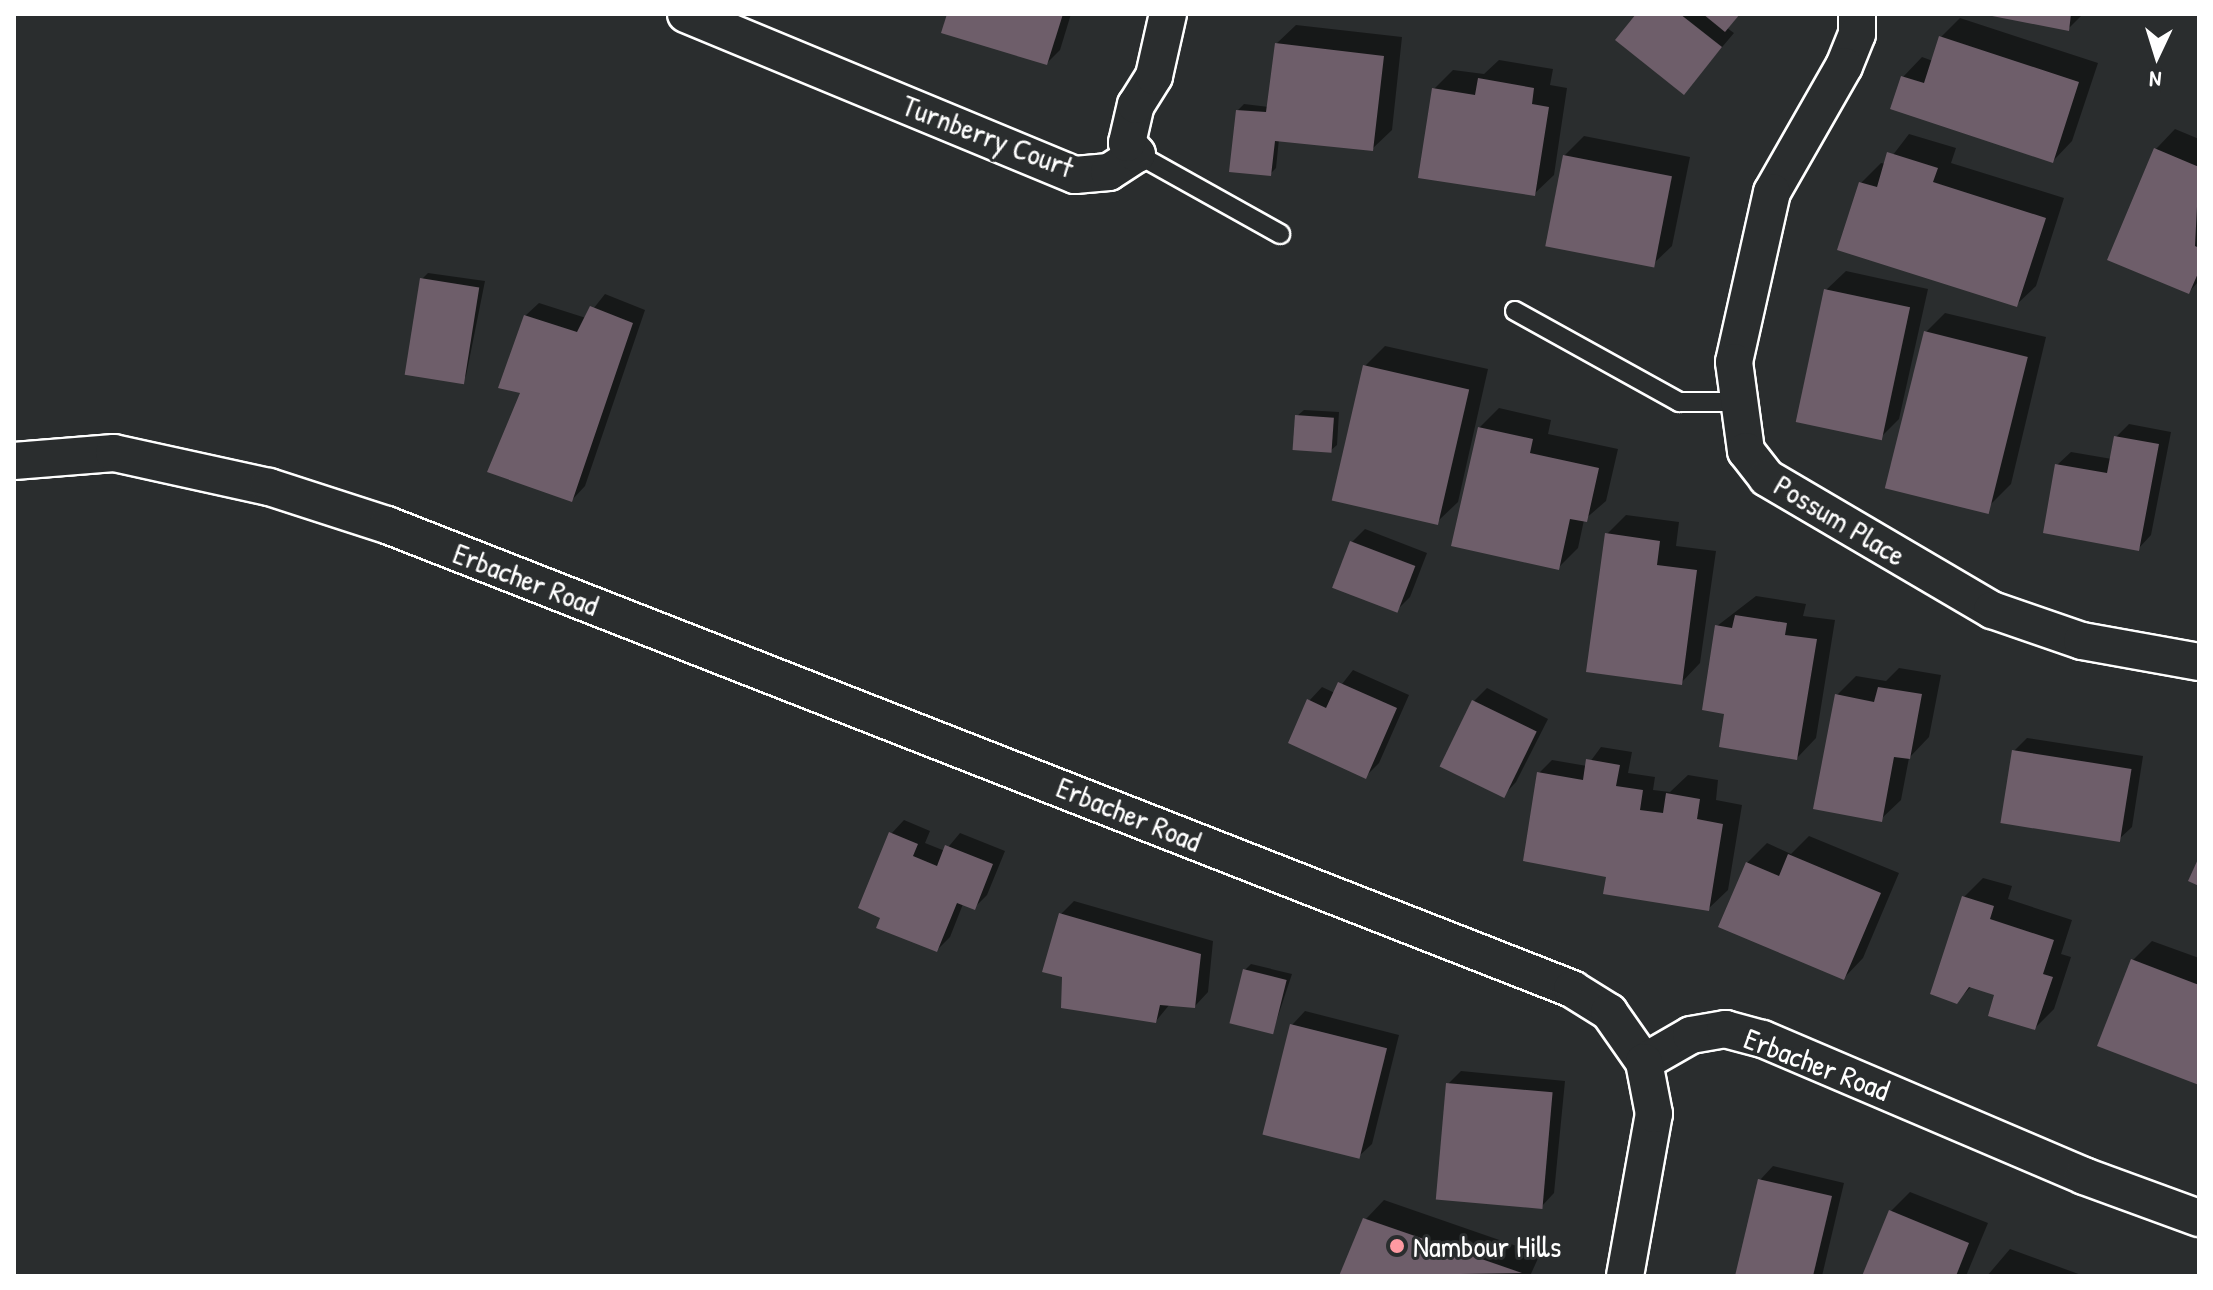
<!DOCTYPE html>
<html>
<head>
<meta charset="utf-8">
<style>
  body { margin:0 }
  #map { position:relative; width:2213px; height:1290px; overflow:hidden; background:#2a2d2e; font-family:"Patrick Hand",sans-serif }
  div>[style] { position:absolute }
  .shadow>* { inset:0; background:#0007 }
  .building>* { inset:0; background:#6e5e6a; transform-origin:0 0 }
  .roads { filter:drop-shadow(2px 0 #fff) drop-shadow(-2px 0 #fff) drop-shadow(0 2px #fff) drop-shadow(0 -2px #fff) }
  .service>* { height:18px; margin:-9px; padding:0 9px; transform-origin:9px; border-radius:9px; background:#2a2d2e }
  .minor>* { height:36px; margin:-18px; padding:0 18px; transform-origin:18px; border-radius:18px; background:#2a2d2e }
  .dots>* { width:22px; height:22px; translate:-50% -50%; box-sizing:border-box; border:4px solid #2a2d2e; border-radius:50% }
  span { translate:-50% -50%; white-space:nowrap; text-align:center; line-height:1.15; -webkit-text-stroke:6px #2a2d2e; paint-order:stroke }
  .street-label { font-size:30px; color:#fff }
  .poi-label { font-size:30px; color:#fff }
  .left { translate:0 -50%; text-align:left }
  .frame { position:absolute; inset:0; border:16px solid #fff; pointer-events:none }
  .north { position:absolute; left:2117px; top:16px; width:80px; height:80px; -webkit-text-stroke:6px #2a2d2e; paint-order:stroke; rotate:184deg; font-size:22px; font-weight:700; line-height:32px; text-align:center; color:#fff }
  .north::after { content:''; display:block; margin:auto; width:28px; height:36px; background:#fff; clip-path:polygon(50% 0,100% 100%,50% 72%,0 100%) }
</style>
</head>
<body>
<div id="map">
  <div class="shadow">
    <i style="clip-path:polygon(949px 14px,1071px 14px,1060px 50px,1047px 63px)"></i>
    <i style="clip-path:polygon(1638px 14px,1740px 14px,1727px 28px,1734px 33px,1684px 92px)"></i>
    <i style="clip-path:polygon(1985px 14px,2083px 14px,2068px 29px)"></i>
    <i style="clip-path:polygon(1960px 18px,2098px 63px,2072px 141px,2053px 161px,1903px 77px,1922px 57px,1933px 61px,1941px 37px)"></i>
    <i style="clip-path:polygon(1296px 25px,1402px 37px,1392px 130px,1372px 149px,1279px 139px,1276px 168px,1270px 174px,1237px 111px,1244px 104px,1269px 107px,1276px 44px)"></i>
    <i style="clip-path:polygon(1499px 60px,1553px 69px,1550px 85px,1567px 88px,1554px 175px,1534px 194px,1434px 89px,1453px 70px,1484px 74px)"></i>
    <i style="clip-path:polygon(2175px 129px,2199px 139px,2199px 281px,2189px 292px,2156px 149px)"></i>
    <i style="clip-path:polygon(1909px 134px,1956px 148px,1951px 163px,2064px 198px,2036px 286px,2016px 305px,1861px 183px,1881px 163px,1886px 164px)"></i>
    <i style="clip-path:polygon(1584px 136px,1690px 157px,1672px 246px,1652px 265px,1564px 156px)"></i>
    <i style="clip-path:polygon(1846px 271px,1928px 289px,1899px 419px,1879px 439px,1826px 290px)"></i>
    <i style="clip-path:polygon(428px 273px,485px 281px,466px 376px,460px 382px,422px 279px)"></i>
    <i style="clip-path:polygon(605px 294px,645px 310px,585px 486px,572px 500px,525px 316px,539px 303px,586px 318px)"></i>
    <i style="clip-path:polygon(1945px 313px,2046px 337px,2011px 484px,1991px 504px,1926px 332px)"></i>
    <i style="clip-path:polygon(1385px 346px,1488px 369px,1458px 502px,1438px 521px,1365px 366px)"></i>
    <i style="clip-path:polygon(1499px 408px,1551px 420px,1548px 434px,1618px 449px,1606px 501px,1584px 520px,1578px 548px,1558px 568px,1479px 428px)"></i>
    <i style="clip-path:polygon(1304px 410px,1339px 412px,1337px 445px,1330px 451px,1297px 416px)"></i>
    <i style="clip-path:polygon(2129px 424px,2171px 432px,2151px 535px,2138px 549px,2057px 465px,2071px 452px,2112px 459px,2116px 437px)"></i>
    <i style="clip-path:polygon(1626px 515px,1679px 522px,1676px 546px,1716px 551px,1700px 663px,1681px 683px,1607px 534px)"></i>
    <i style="clip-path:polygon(1365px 529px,1427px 553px,1410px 597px,1397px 610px,1352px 542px)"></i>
    <i style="clip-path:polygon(1756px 596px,1806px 604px,1803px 616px,1835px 620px,1816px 738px,1797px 758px,1727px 712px,1717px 626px)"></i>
    <i style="clip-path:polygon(1899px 668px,1941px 675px,1929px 737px,1909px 758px,1901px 800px,1881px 819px,1837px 695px,1856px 676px,1886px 681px)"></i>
    <i style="clip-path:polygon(1353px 670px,1409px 695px,1379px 763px,1366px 776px,1309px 701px,1322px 687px,1335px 693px)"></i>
    <i style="clip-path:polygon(1487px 688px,1548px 719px,1516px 782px,1503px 796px,1474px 701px)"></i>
    <i style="clip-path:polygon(2027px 738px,2143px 756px,2132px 827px,2118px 840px,2014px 751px)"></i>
    <i style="clip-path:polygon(1601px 747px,1632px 752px,1628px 773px,1655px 777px,1653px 790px,1670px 792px,1688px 775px,1718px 780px,1716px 800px,1742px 805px,1728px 890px,1708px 909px,1608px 875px,1539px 773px,1552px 760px,1587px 766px)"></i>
    <i style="clip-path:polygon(904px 820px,930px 831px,925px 843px,945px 851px,960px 833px,1005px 851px,987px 895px,974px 908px,963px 904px,950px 937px,937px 950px,891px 834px)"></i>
    <i style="clip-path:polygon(1809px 836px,1899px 873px,1863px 958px,1844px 978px,1747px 863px,1767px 843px,1791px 854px)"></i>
    <i style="clip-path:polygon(1983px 878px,2012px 886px,2008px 899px,2072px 920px,2061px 954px,2071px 957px,2054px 1009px,2035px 1028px,1997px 994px,1972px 986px,1957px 1001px,1964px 897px)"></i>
    <i style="clip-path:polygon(1074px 901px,1213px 941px,1208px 992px,1195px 1006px,1170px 1004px,1156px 1021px,1061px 914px)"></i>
    <i style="clip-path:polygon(2152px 941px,2199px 958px,2199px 1083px,2133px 960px)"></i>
    <i style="clip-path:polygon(1251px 964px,1292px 974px,1273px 1031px,1245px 970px)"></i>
    <i style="clip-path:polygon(1305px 1011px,1399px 1035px,1372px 1144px,1358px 1157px,1292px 1025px)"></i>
    <i style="clip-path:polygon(1461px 1071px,1565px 1081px,1554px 1193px,1541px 1207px,1448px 1084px)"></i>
    <i style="clip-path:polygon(1773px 1166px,1844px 1183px,1822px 1276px,1737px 1276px,1760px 1180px)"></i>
    <i style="clip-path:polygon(1910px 1192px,1988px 1223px,1966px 1276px,1865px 1276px,1891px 1211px)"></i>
    <i style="clip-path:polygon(1384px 1200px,1540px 1254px,1530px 1276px,1342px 1276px,1365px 1220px)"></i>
    <i style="clip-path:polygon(2010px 1249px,2084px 1276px,1987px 1276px)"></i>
  </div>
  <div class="building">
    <i style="clip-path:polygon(947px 14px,1063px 14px,1047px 65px,941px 33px)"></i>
    <i style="clip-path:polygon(1636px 14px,1680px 14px,1722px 47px,1684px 95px,1615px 40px)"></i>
    <i style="clip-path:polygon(1703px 14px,1740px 14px,1725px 32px)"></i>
    <i style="clip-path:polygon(1982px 14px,2071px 14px,2069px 31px)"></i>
    <i style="clip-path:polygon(1939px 36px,2079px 82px,2053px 163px,1890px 109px,1901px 76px,1924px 83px)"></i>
    <i style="clip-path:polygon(1275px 43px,1384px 56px,1373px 151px,1275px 141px,1271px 176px,1229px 172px,1236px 110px,1266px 112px)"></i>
    <i style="clip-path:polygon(1478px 78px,1534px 88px,1532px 104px,1549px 107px,1535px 196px,1418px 178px,1432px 88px,1475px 95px)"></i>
    <i style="clip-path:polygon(2154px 148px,2199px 167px,2195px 246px,2199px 248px,2199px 271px,2189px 294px,2107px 260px)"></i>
    <i style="clip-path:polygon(1887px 152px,1938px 168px,1933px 182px,2046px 218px,2017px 307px,1837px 250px,1859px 182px,1877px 187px)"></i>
    <i style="left:1563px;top:155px;width:111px;height:93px;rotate:11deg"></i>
    <i style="left:420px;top:278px;width:60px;height:98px;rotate:9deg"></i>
    <i style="left:1824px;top:289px;width:88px;height:136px;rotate:12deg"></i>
    <i style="clip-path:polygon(590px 306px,633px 323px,572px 502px,487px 472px,520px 393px,498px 388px,524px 315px,577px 332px)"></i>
    <i style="left:1924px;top:331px;width:107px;height:162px;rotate:14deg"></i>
    <i style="left:1363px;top:365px;width:109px;height:139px;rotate:13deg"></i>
    <i style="left:1295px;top:415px;width:39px;height:35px;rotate:4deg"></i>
    <i style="clip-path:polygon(1478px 427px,1533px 439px,1530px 453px,1599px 468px,1587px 522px,1570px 519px,1559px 570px,1451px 546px)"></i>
    <i style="clip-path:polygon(2114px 436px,2159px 444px,2139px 551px,2043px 533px,2055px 464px,2107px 473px)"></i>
    <i style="clip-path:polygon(1605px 533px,1660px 541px,1657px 565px,1697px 570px,1682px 685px,1586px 672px)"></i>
    <i style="left:1350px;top:541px;width:70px;height:50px;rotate:21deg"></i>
    <i style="clip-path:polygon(1735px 615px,1787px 623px,1785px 635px,1817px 639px,1797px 760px,1719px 747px,1724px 714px,1702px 710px,1715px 625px,1732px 628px)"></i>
    <i style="clip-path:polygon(1338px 682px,1397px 708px,1366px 779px,1288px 743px,1307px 699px,1326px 708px)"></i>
    <i style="clip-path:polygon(1878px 687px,1922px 694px,1910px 759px,1894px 757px,1882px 822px,1813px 809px,1835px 694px,1874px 702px)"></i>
    <i style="left:1472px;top:700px;width:72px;height:74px;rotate:26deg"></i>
    <i style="left:2012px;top:750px;width:121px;height:74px;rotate:9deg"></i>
    <i style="clip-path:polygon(1586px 759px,1620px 765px,1616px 786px,1643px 790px,1640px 810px,1663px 813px,1666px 793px,1700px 799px,1697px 819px,1723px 824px,1709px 911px,1603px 894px,1606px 877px,1523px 861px,1537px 772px,1583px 780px)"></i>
    <i style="clip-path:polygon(889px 832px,918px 844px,913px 856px,937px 866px,945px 845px,993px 864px,975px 910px,957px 903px,937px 952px,876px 928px,880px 918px,858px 908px)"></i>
    <i style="clip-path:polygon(1788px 854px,1881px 893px,1844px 980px,1718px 927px,1746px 862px,1779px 876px)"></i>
    <i style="clip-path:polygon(2199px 857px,2199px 886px,2188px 881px)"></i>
    <i style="clip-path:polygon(1962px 896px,1994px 906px,1990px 919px,2054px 940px,2043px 974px,2053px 977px,2035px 1030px,1988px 1016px,1994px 995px,1969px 987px,1957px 1004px,1930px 994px)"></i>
    <i style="clip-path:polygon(1059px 913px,1201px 954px,1195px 1008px,1160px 1005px,1156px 1023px,1061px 1008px,1062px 977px,1042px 972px)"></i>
    <i style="clip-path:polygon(2131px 959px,2199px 985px,2199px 1085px,2097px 1046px)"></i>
    <i style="left:1243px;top:969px;width:45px;height:56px;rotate:14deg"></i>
    <i style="left:1290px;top:1024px;width:100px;height:114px;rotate:14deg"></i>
    <i style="left:1446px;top:1083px;width:107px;height:117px;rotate:5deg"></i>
    <i style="clip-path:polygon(1758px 1179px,1832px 1196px,1813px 1276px,1735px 1276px)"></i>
    <i style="clip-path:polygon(1889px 1210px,1969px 1243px,1956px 1276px,1862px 1276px)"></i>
    <i style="clip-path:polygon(1363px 1218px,1522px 1273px,1339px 1276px)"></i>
  </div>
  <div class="roads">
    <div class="service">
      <i style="left:1137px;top:154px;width:164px;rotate:29.2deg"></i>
      <i style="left:1515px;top:311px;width:188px;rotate:29deg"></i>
      <i style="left:1679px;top:402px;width:58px"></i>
    </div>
    <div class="minor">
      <i style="left:686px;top:14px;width:421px;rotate:22.5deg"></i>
      <i style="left:1075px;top:175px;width:34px;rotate:-5deg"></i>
      <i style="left:1109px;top:172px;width:33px;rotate:-33deg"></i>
      <i style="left:1137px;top:154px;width:15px;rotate:-132deg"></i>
      <i style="left:1127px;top:143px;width:39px;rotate:-77deg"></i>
      <i style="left:1136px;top:105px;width:34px;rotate:-58deg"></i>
      <i style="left:1154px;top:76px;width:64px;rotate:-77.3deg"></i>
      <i style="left:1857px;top:14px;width:20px;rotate:90deg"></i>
      <i style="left:1857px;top:34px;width:35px;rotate:112deg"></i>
      <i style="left:1844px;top:66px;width:145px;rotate:119.7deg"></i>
      <i style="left:1772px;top:192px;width:174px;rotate:102.6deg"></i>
      <i style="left:1734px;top:362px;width:90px;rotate:82.3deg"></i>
      <i style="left:1746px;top:451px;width:34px;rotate:52deg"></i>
      <i style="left:1767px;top:478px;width:261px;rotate:30.4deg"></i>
      <i style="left:1992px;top:610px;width:95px;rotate:19deg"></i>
      <i style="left:2082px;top:641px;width:119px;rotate:10.2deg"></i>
      <i style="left:14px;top:461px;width:100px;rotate:-4.6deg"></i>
      <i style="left:114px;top:453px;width:159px;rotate:12.4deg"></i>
      <i style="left:269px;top:487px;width:124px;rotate:17.9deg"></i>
      <i style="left:387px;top:525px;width:1273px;rotate:21.38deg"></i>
      <i style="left:1572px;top:989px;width:44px;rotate:31.9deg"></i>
      <i style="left:1609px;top:1012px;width:61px;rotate:55deg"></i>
      <i style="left:1644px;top:1062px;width:54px;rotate:-29.9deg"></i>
      <i style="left:1691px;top:1035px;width:35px;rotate:-10deg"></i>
      <i style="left:1725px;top:1029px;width:39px;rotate:15deg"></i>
      <i style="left:1763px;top:1039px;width:349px;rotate:23.1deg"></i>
      <i style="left:2084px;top:1176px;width:122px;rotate:20.1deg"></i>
      <i style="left:1625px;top:1276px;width:165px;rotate:-79.9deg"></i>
      <i style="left:1654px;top:1114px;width:53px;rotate:-100.9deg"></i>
    </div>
  </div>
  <div class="dots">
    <i style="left:1397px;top:1246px;background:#ff9aa2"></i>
  </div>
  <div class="street-label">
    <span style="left:988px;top:136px;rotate:21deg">Turnberry Court</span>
    <span style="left:1840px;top:520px;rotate:31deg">Possum Place</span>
    <span style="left:526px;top:579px;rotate:21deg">Erbacher Road</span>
    <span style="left:1129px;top:814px;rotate:22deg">Erbacher Road</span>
    <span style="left:1817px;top:1064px;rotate:21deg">Erbacher Road</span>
  </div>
  <div class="poi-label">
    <span class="left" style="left:1413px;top:1246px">Nambour Hills</span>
  </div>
  <div class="frame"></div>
  <div class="north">N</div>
</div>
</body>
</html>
